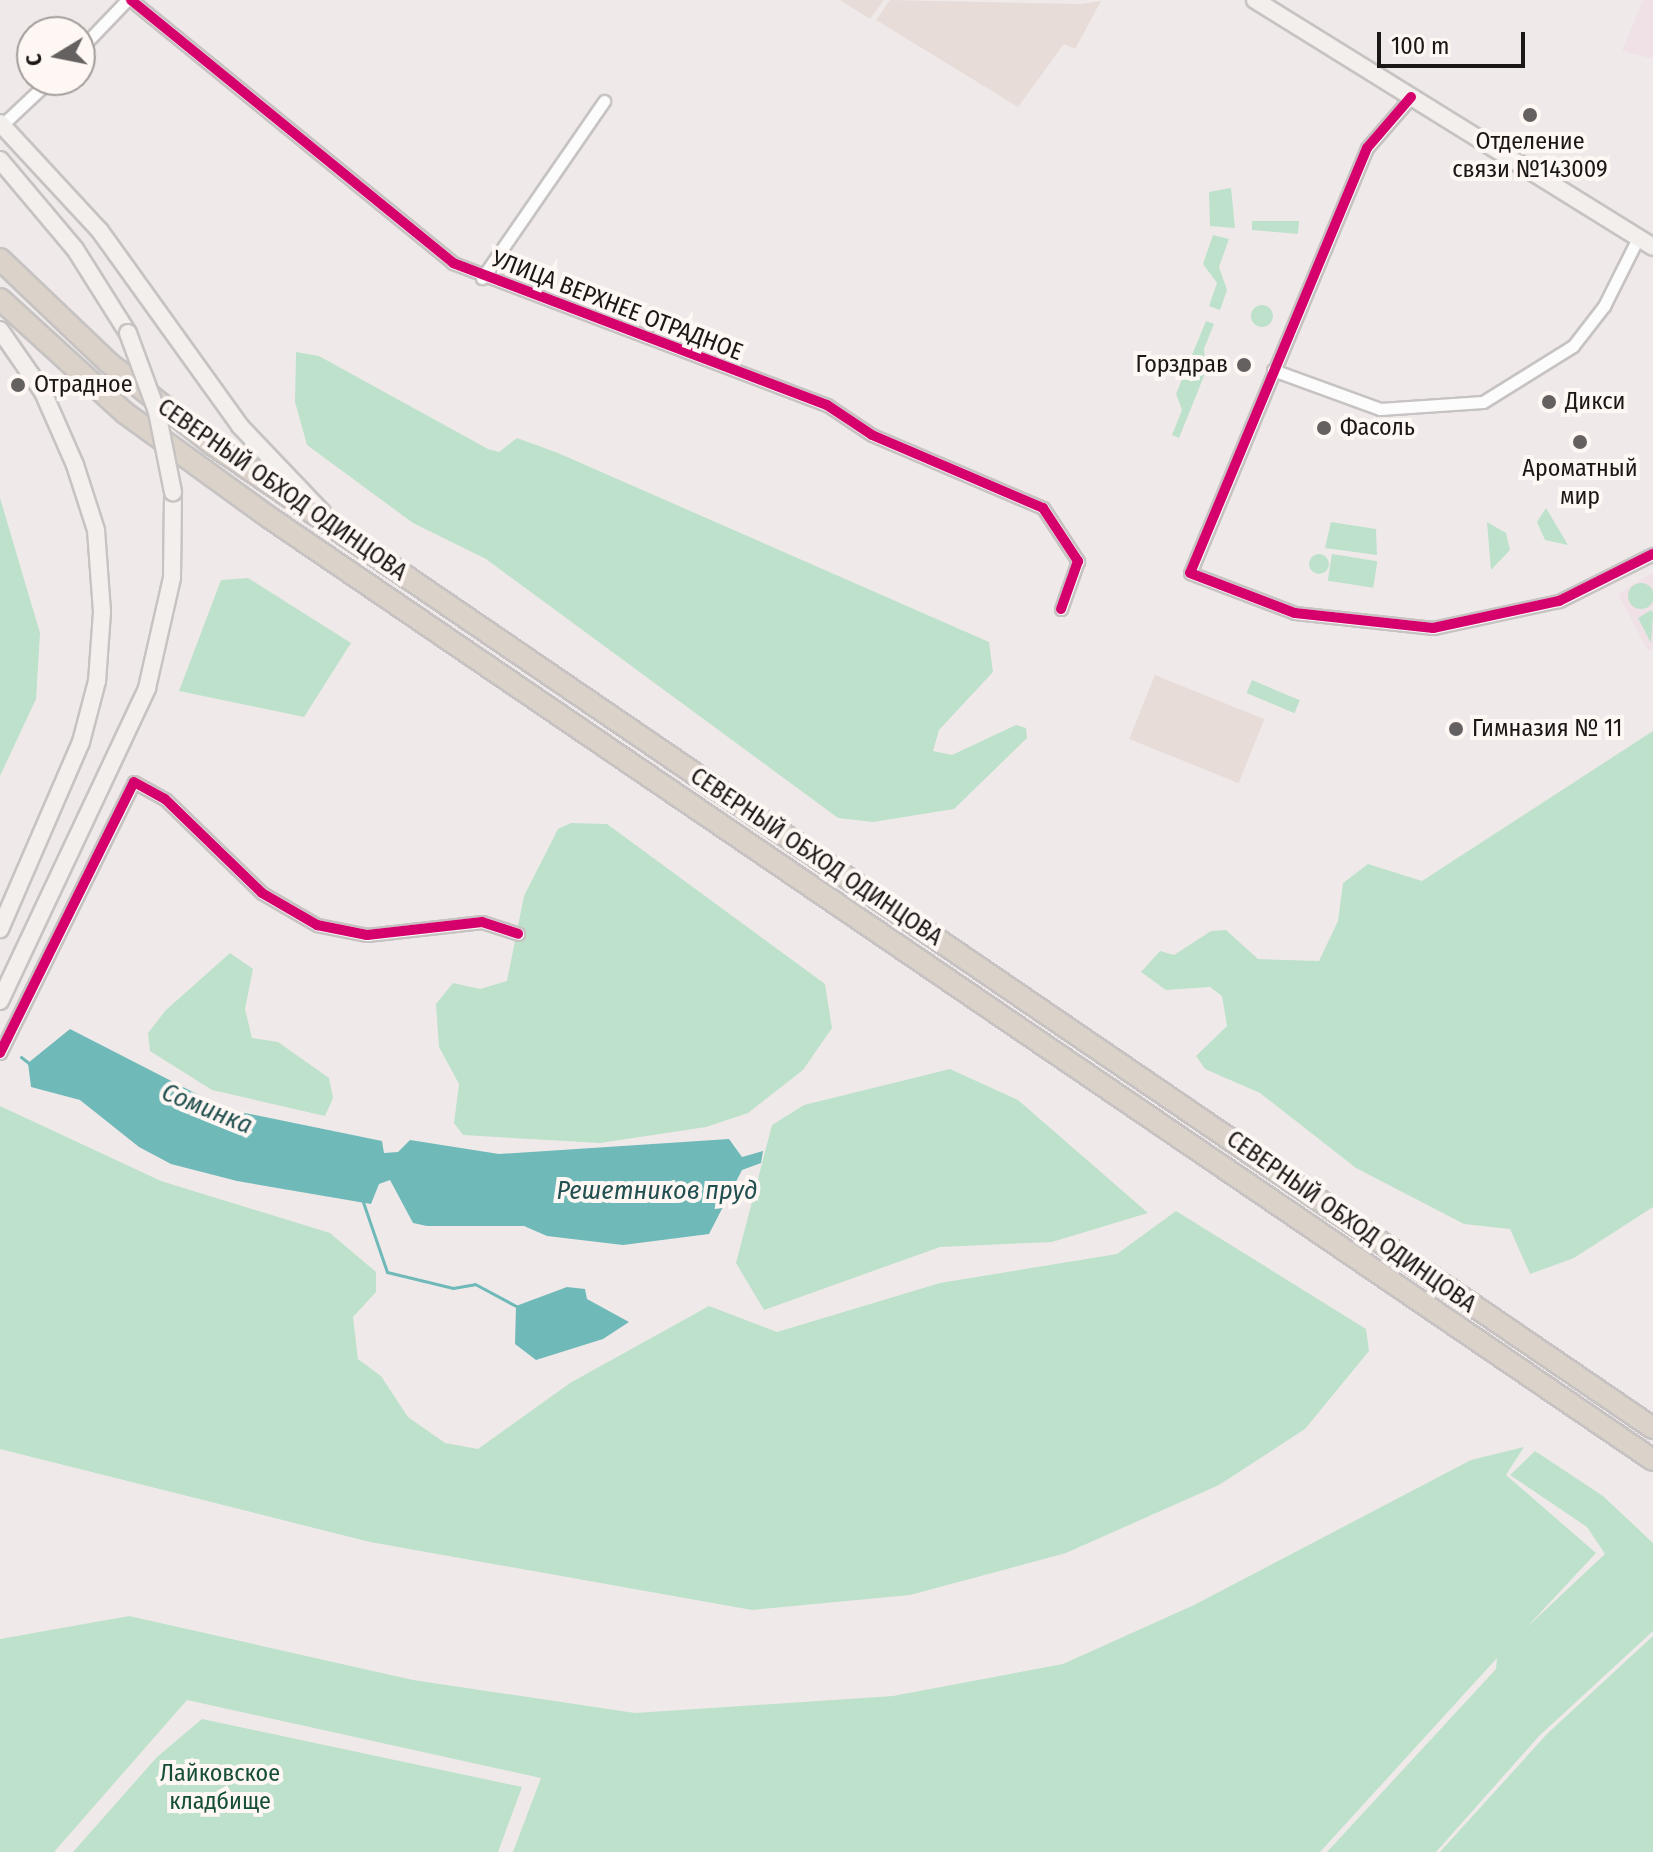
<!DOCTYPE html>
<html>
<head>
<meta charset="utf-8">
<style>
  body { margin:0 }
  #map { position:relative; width:1653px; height:1852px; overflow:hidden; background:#efeae9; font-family:"Fira Sans Condensed",sans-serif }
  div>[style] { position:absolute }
  .built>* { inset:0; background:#e7dcd8; transform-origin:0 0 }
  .education>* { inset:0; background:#f0e1e7 }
  .green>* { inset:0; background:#bee1cb; transform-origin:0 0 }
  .round { border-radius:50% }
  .water>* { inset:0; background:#70b9b9 }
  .stream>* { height:3px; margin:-1.5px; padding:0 1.5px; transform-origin:1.5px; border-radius:1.5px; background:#70b9b9 }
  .roads { filter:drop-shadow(2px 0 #c6c3c2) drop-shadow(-2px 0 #c6c3c2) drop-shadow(0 2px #c6c3c2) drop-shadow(0 -2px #c6c3c2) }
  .street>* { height:11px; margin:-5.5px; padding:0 5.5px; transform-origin:5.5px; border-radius:5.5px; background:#fdfcfc }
  .secondary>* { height:16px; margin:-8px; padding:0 8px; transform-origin:8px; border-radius:8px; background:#f2efec }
  .highway>* { height:20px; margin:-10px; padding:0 10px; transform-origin:10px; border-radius:10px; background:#dbd3c9 }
  .bridges { filter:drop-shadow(2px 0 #c6c3c2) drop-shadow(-2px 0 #c6c3c2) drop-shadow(0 2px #c6c3c2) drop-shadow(0 -2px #c6c3c2) }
  .secondary-bridge>* { height:16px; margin:-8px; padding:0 8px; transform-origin:8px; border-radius:8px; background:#f2efec }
  .cycleway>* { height:10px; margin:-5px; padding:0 5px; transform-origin:5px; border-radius:5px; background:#d6006c }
  .dots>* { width:22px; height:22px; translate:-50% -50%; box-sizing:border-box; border:4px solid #fef7f4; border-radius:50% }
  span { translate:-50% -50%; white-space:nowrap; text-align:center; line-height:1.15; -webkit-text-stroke:8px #fef7f4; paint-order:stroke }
  .poi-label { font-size:24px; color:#1a1716 }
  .right { translate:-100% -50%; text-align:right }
  .left { translate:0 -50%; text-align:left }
  .street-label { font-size:24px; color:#1a1716 }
  .park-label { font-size:24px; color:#164f35 }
  .water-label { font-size:26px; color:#225050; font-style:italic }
  .north { position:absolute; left:16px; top:16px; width:80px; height:80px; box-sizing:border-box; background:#fef7f4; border:2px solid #a39d9b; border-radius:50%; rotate:260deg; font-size:22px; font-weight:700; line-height:32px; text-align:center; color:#1a1716 }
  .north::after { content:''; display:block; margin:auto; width:28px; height:36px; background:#656160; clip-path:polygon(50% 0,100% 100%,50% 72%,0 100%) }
  .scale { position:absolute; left:1377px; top:32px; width:148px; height:36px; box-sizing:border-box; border:4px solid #1a1716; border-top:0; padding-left:10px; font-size:24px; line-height:28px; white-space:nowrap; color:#1a1716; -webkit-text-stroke:6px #fef7f4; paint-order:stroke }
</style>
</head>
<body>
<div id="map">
  <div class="built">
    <i style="clip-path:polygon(840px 0,884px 0,870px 19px)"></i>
    <i style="clip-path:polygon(890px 0,1081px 4px,1101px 1px,1075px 49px,1064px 44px,1018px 107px,876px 20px)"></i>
    <i style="left:1155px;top:675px;width:118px;height:69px;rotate:22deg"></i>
  </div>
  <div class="education">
    <i style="clip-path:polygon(1643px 0,1653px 0,1653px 59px,1622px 51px)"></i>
    <i style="clip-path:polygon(1653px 572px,1653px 648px,1648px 651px,1618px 594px)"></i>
  </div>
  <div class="green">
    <i style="clip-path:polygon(1231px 188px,1235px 228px,1210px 226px,1209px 192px)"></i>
    <i style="clip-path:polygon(1252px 221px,1299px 221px,1298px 234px,1252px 230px)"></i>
    <i style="clip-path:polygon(1213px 235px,1229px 239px,1219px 267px,1227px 290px,1220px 310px,1209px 306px,1217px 283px,1203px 264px)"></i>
    <i class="round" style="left:1251px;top:305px;width:22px;height:22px"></i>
    <i style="clip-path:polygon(1206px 321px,1214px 324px,1204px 349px,1206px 371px,1179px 438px,1172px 435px,1182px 410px,1176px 394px)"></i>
    <i style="clip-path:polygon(296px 352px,319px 356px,488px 449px,499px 452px,517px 438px,558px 453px,989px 642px,993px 672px,939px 730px,933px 751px,952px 755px,1016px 725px,1026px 728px,1027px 738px,954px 809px,873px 822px,838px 818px,486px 559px,413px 523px,307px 445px,295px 402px)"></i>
    <i style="clip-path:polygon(0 498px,40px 633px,36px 699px,0 776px)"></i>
    <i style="clip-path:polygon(1546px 508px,1568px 545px,1545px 540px,1537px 522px)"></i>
    <i style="clip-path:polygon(1331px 522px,1376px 529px,1377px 555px,1325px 548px)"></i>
    <i style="clip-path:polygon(1487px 522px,1506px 533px,1510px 550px,1491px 570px)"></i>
    <i style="left:1332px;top:554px;width:46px;height:27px;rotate:9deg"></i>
    <i class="round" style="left:1309px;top:554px;width:20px;height:20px"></i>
    <i style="clip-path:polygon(248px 578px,351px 643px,304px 717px,179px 691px,221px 580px)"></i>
    <i class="round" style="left:1628px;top:583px;width:26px;height:26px"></i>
    <i style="clip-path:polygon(1651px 610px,1653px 613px,1651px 643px,1638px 618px)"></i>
    <i style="left:1252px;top:680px;width:52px;height:14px;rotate:23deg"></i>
    <i style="clip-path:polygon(1653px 731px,1653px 1207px,1574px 1258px,1530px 1274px,1510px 1229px,1464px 1224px,1356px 1168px,1260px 1093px,1205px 1069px,1196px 1056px,1227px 1026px,1222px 996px,1210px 987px,1166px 990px,1141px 972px,1160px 951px,1174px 955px,1211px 931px,1226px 930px,1258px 959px,1319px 961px,1338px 921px,1343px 883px,1368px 864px,1422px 881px)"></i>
    <i style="clip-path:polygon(571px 823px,607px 824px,825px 984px,832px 1028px,803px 1070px,748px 1113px,706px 1127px,600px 1143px,463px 1135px,454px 1123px,459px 1084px,439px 1047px,436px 1004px,453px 983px,480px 989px,507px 981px,524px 896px,558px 829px)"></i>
    <i style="clip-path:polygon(230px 953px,253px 969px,245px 1009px,252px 1038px,278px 1042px,329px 1078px,333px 1098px,325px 1116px,212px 1090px,150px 1051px,148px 1033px,166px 1010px)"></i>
    <i style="clip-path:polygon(950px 1069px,1018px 1100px,1148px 1213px,1052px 1242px,940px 1247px,764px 1310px,736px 1263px,772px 1125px,804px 1105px)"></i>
    <i style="clip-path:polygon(0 1106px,161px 1181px,330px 1233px,376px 1272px,376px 1292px,353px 1317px,358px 1359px,381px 1376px,408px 1417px,445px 1443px,478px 1449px,570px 1383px,709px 1306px,777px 1332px,940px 1283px,1117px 1254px,1176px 1211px,1366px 1329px,1369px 1351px,1305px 1429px,1219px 1485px,1066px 1553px,910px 1595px,752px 1610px,370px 1542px,0 1449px)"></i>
    <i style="clip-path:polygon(1524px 1447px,1506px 1475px,1596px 1553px,1526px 1628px,1605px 1554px,1587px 1527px,1510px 1475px,1535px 1451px,1603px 1496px,1653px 1543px,1653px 1631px,1539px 1736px,1436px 1852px,1327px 1852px,1496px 1669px,1497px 1658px,1320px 1852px,513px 1852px,541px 1778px,187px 1700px,54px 1852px,0 1852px,0 1639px,129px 1616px,413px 1680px,635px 1713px,893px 1696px,1063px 1664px,1194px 1605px,1471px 1460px)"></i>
    <i style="clip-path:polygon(1653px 1636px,1653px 1852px,1440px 1852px,1547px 1734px)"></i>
    <i style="clip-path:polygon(202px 1719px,522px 1787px,498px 1852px,73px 1852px,157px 1757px)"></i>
  </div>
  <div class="water">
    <i style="clip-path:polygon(70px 1029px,226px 1109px,382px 1141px,384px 1153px,398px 1152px,410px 1140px,499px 1154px,729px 1139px,742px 1157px,763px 1151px,761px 1163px,742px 1170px,709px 1234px,623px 1245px,547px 1236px,524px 1226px,427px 1226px,413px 1223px,390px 1180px,379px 1184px,371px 1204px,237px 1181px,171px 1164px,139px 1147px,80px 1100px,31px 1087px,28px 1063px)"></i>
    <i style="clip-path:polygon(567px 1287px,585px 1289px,587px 1299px,629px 1322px,603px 1339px,536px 1360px,515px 1344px,516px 1306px)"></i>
  </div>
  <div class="stream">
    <i style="left:21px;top:1057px;width:11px;rotate:38deg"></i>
    <i style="left:362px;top:1199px;width:77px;rotate:71.1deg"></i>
    <i style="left:387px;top:1272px;width:68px;rotate:13.6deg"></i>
    <i style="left:453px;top:1288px;width:22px;rotate:-10deg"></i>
    <i style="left:475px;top:1284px;width:47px;rotate:28.2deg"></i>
  </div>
  <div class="roads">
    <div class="street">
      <i style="left:131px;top:0;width:416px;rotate:39.2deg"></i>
      <i style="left:453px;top:263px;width:400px;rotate:20.8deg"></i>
      <i style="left:827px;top:405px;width:54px;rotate:33.7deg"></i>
      <i style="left:872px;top:435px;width:186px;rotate:23.1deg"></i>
      <i style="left:1043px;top:508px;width:64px;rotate:56.6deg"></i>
      <i style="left:1078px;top:561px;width:51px;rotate:109.5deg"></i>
      <i style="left:80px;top:49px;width:68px;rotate:-46.2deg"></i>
      <i style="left:1411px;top:97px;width:67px;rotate:130.8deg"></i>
      <i style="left:1367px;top:148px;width:460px;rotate:112.6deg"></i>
      <i style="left:1190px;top:573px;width:112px;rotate:20.9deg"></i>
      <i style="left:1295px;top:613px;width:139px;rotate:6.2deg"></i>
      <i style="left:1433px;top:628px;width:129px;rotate:-12.1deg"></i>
      <i style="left:1559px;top:601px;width:105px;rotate:-26.6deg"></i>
      <i style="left:2px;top:125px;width:66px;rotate:-43.2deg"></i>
      <i style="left:482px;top:278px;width:215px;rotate:-55.4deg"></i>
      <i style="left:1273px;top:370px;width:114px;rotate:20deg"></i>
      <i style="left:1380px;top:409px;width:103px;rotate:-3.9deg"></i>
      <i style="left:1483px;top:402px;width:106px;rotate:-31.9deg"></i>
      <i style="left:1573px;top:346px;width:51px;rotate:-52.2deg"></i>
      <i style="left:1604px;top:306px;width:76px;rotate:-63.4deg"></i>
      <i style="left:0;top:1053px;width:302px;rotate:-63.7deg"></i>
      <i style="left:134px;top:782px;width:35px;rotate:29deg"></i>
      <i style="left:165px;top:799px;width:135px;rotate:44.1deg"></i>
      <i style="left:262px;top:893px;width:64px;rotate:30.2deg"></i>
      <i style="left:317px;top:925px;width:51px;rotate:11.3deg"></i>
      <i style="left:367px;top:935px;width:116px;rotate:-6.4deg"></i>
      <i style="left:482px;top:922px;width:38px;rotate:18deg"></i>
    </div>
    <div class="secondary">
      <i style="left:1255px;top:0;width:468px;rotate:31.8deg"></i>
      <i style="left:0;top:123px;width:147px;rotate:47.2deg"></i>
      <i style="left:100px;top:231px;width:240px;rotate:54.3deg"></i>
      <i style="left:240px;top:426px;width:119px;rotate:46.4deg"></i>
      <i style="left:0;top:160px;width:116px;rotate:49.9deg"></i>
      <i style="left:75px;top:249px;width:99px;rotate:57.8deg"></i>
      <i style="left:0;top:330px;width:75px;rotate:55.3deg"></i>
      <i style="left:43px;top:392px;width:80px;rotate:66.3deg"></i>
      <i style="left:75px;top:465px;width:68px;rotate:72.1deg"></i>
      <i style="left:96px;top:530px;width:82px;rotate:85.8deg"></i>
      <i style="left:102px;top:612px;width:69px;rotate:94.1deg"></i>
      <i style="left:97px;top:681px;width:63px;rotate:104.7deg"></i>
      <i style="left:81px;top:742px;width:204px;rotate:113.4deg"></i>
      <i style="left:0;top:1001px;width:346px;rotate:-64.8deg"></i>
      <i style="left:147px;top:688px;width:113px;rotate:-77.2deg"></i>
      <i style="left:172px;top:578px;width:86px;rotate:-89.3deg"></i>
    </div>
    <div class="highway">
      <i style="left:0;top:259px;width:151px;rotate:43.7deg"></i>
      <i style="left:109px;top:363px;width:131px;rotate:38.2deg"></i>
      <i style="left:212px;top:444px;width:1745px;rotate:34.33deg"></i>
      <i style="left:0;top:299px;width:169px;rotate:42.4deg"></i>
      <i style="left:125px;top:413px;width:179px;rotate:35.9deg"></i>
      <i style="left:270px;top:518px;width:1673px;rotate:34.26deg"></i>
    </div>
  </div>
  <div class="bridges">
    <div class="secondary-bridge">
      <i style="left:128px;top:333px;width:84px;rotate:69.8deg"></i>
      <i style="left:157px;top:412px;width:82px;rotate:78.7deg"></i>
    </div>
  </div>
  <div class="cycleway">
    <i style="left:131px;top:0;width:416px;rotate:39.2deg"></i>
    <i style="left:453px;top:263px;width:400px;rotate:20.8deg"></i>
    <i style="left:827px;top:405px;width:54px;rotate:33.7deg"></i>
    <i style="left:872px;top:435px;width:186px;rotate:23.1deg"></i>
    <i style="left:1043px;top:508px;width:64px;rotate:56.6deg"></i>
    <i style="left:1078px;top:561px;width:51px;rotate:109.5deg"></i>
    <i style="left:1411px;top:97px;width:67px;rotate:130.8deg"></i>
    <i style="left:1367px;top:148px;width:460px;rotate:112.6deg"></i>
    <i style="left:1190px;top:573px;width:112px;rotate:20.9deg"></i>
    <i style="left:1295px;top:613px;width:139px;rotate:6.2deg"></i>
    <i style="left:1433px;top:628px;width:129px;rotate:-12.1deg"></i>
    <i style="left:1559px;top:601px;width:105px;rotate:-26.6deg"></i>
    <i style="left:0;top:1053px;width:302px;rotate:-63.7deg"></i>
    <i style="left:134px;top:782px;width:35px;rotate:29deg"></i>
    <i style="left:165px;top:799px;width:135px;rotate:44.1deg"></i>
    <i style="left:262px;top:893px;width:64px;rotate:30.2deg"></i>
    <i style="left:317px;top:925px;width:51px;rotate:11.3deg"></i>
    <i style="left:367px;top:935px;width:116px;rotate:-6.4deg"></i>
    <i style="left:482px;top:922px;width:38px;rotate:18deg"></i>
  </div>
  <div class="dots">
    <i style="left:1530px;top:115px;background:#656160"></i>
    <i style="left:1244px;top:365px;background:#656160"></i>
    <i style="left:18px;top:385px;background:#656160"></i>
    <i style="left:1549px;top:402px;background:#656160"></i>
    <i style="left:1324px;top:428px;background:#656160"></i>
    <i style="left:1580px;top:442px;background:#656160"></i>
    <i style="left:1456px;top:729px;background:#656160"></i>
  </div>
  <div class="poi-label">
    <span style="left:1530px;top:156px">Отделение<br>связи №143009</span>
    <span class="right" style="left:1228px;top:365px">Горздрав</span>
    <span class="left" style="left:34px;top:385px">Отрадное</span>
    <span class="left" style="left:1565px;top:402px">Дикси</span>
    <span class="left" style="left:1340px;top:428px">Фасоль</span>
    <span style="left:1580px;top:483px">Ароматный<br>мир</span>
    <span class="left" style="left:1472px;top:729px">Гимназия № 11</span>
  </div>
  <div class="street-label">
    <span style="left:617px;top:306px;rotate:21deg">УЛИЦА ВЕРХНЕЕ ОТРАДНОЕ</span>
    <span style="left:282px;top:490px;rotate:35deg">СЕВЕРНЫЙ ОБХОД ОДИНЦОВА</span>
    <span style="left:816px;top:857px;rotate:34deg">СЕВЕРНЫЙ ОБХОД ОДИНЦОВА</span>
    <span style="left:1351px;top:1222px;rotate:35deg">СЕВЕРНЫЙ ОБХОД ОДИНЦОВА</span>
  </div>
  <div class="park-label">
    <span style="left:220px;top:1788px">Лайковское<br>кладбище</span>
  </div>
  <div class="water-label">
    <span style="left:207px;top:1109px;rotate:22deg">Соминка</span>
    <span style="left:657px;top:1191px">Решетников пруд</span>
  </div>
  <div class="north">С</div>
  <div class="scale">100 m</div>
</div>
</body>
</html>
